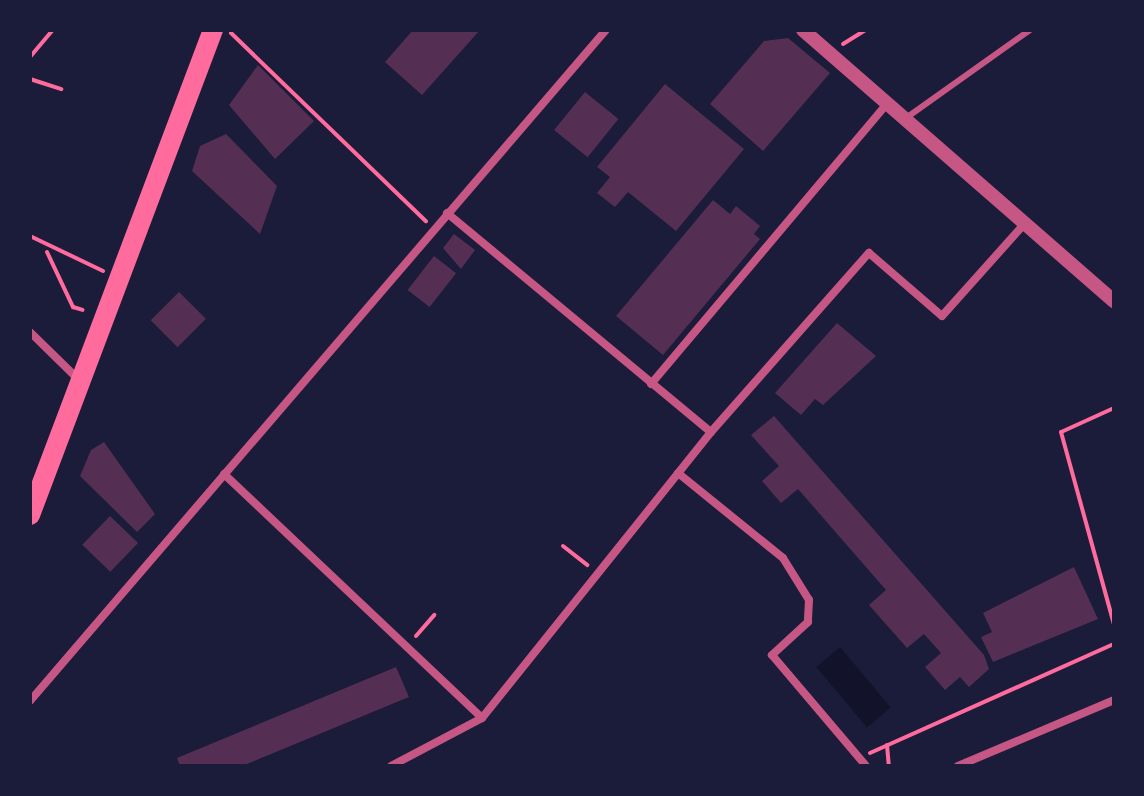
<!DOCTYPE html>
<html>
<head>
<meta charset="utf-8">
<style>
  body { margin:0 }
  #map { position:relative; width:1144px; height:796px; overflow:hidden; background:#1b1b3a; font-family:"IBM Plex Sans",sans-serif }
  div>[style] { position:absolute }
  .water>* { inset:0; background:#12122b; transform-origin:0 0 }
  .building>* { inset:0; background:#542f53; transform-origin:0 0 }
  .path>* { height:4px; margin:-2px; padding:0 2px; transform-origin:2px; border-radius:2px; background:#ff6b9d }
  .service>* { height:6px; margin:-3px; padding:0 3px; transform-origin:3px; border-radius:3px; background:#c65784 }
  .minor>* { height:8px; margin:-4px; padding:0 4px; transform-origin:4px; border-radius:4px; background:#c65784 }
  .tertiary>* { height:14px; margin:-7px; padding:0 7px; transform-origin:7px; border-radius:7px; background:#c65784 }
  .primary>* { height:20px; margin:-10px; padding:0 10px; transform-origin:10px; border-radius:10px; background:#ff6b9d }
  span { translate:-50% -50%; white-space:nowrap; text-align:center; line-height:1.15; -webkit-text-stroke:7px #1b1b3a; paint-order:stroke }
  .frame { position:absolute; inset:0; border:32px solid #1b1b3a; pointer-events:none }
</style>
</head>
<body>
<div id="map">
  <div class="water">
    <i style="left:840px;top:647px;width:79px;height:31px;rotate:50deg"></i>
  </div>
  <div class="building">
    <i style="clip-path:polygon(413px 30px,480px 30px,422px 95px,385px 62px)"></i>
    <i style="clip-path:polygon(788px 38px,830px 73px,763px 151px,710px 104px,764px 41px)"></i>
    <i style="clip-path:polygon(258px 65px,314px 121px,275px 159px,229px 105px)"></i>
    <i style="clip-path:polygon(665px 84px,744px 149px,676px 231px,628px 192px,615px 207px,597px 193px,610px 177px,597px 167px)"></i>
    <i style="left:585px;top:92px;width:43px;height:49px;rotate:39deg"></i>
    <i style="clip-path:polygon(226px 134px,277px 186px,260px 234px,192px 171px,200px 146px)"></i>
    <i style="clip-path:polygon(713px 200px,730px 214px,736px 206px,760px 226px,754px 234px,760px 239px,663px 355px,616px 316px)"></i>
    <i style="clip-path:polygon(454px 234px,475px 250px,461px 269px,443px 248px)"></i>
    <i style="left:434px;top:256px;width:28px;height:43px;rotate:38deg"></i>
    <i style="left:179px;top:292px;width:38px;height:40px;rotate:45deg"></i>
    <i style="clip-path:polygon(837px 323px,876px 356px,823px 405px,815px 399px,801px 415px,775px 393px)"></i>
    <i style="clip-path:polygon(774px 416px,984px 655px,989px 669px,969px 687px,960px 677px,945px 690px,925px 667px,941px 653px,924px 634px,907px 648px,869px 605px,886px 590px,798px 489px,781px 503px,762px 481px,779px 466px,751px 435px)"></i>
    <i style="clip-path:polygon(104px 442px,155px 514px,137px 532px,80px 476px,91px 450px)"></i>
    <i style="left:110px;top:516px;width:39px;height:40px;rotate:44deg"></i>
    <i style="clip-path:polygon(1074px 567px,1098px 619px,993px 662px,981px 637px,992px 632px,983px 613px)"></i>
    <i style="clip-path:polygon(396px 667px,409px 697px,242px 766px,180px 766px,177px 758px)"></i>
  </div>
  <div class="path">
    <i style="left:231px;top:33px;width:271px;rotate:44deg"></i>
    <i style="left:843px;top:44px;width:26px;rotate:-32deg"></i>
    <i style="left:30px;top:57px;width:35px;rotate:-50deg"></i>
    <i style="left:30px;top:79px;width:33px;rotate:18deg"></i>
    <i style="left:30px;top:236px;width:81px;rotate:25.6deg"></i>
    <i style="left:47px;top:252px;width:61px;rotate:64.7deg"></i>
    <i style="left:73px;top:307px;width:10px;rotate:17deg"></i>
    <i style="left:1114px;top:408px;width:58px;rotate:155.6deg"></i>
    <i style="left:1061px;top:432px;width:199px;rotate:74.6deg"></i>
    <i style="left:563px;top:546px;width:31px;rotate:38deg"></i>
    <i style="left:416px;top:636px;width:28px;rotate:-49deg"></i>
    <i style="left:887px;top:745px;width:21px;rotate:85deg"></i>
    <i style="left:870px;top:753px;width:267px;rotate:-24.1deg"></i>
  </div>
  <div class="service">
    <i style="left:906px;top:118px;width:152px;rotate:-35.4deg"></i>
  </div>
  <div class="minor">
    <i style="left:447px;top:213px;width:343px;rotate:39.7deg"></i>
    <i style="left:30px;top:332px;width:67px;rotate:44.4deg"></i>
    <i style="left:651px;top:384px;width:366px;rotate:-49.9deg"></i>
    <i style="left:678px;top:473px;width:135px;rotate:39deg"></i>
    <i style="left:783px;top:558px;width:49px;rotate:58.2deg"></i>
    <i style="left:809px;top:600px;width:22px;rotate:93deg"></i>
    <i style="left:808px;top:622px;width:49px;rotate:137.5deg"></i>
    <i style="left:772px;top:655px;width:145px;rotate:49.7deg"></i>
    <i style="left:224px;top:474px;width:355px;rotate:43.4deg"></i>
    <i style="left:30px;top:701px;width:884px;rotate:-49.36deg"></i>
    <i style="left:391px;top:766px;width:103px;rotate:-27.8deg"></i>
    <i style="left:482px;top:718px;width:366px;rotate:-51.3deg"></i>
    <i style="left:711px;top:432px;width:239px;rotate:-48.6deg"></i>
    <i style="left:869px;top:253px;width:96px;rotate:40.8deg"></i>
    <i style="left:942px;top:316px;width:126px;rotate:-48.2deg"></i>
    <i style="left:958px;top:766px;width:169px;rotate:-22.9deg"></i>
  </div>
  <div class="tertiary">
    <i style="left:803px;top:30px;width:413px;rotate:41.1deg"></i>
  </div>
  <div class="primary">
    <i style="left:30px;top:515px;width:518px;rotate:-69.33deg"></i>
  </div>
  <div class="frame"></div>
</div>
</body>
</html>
